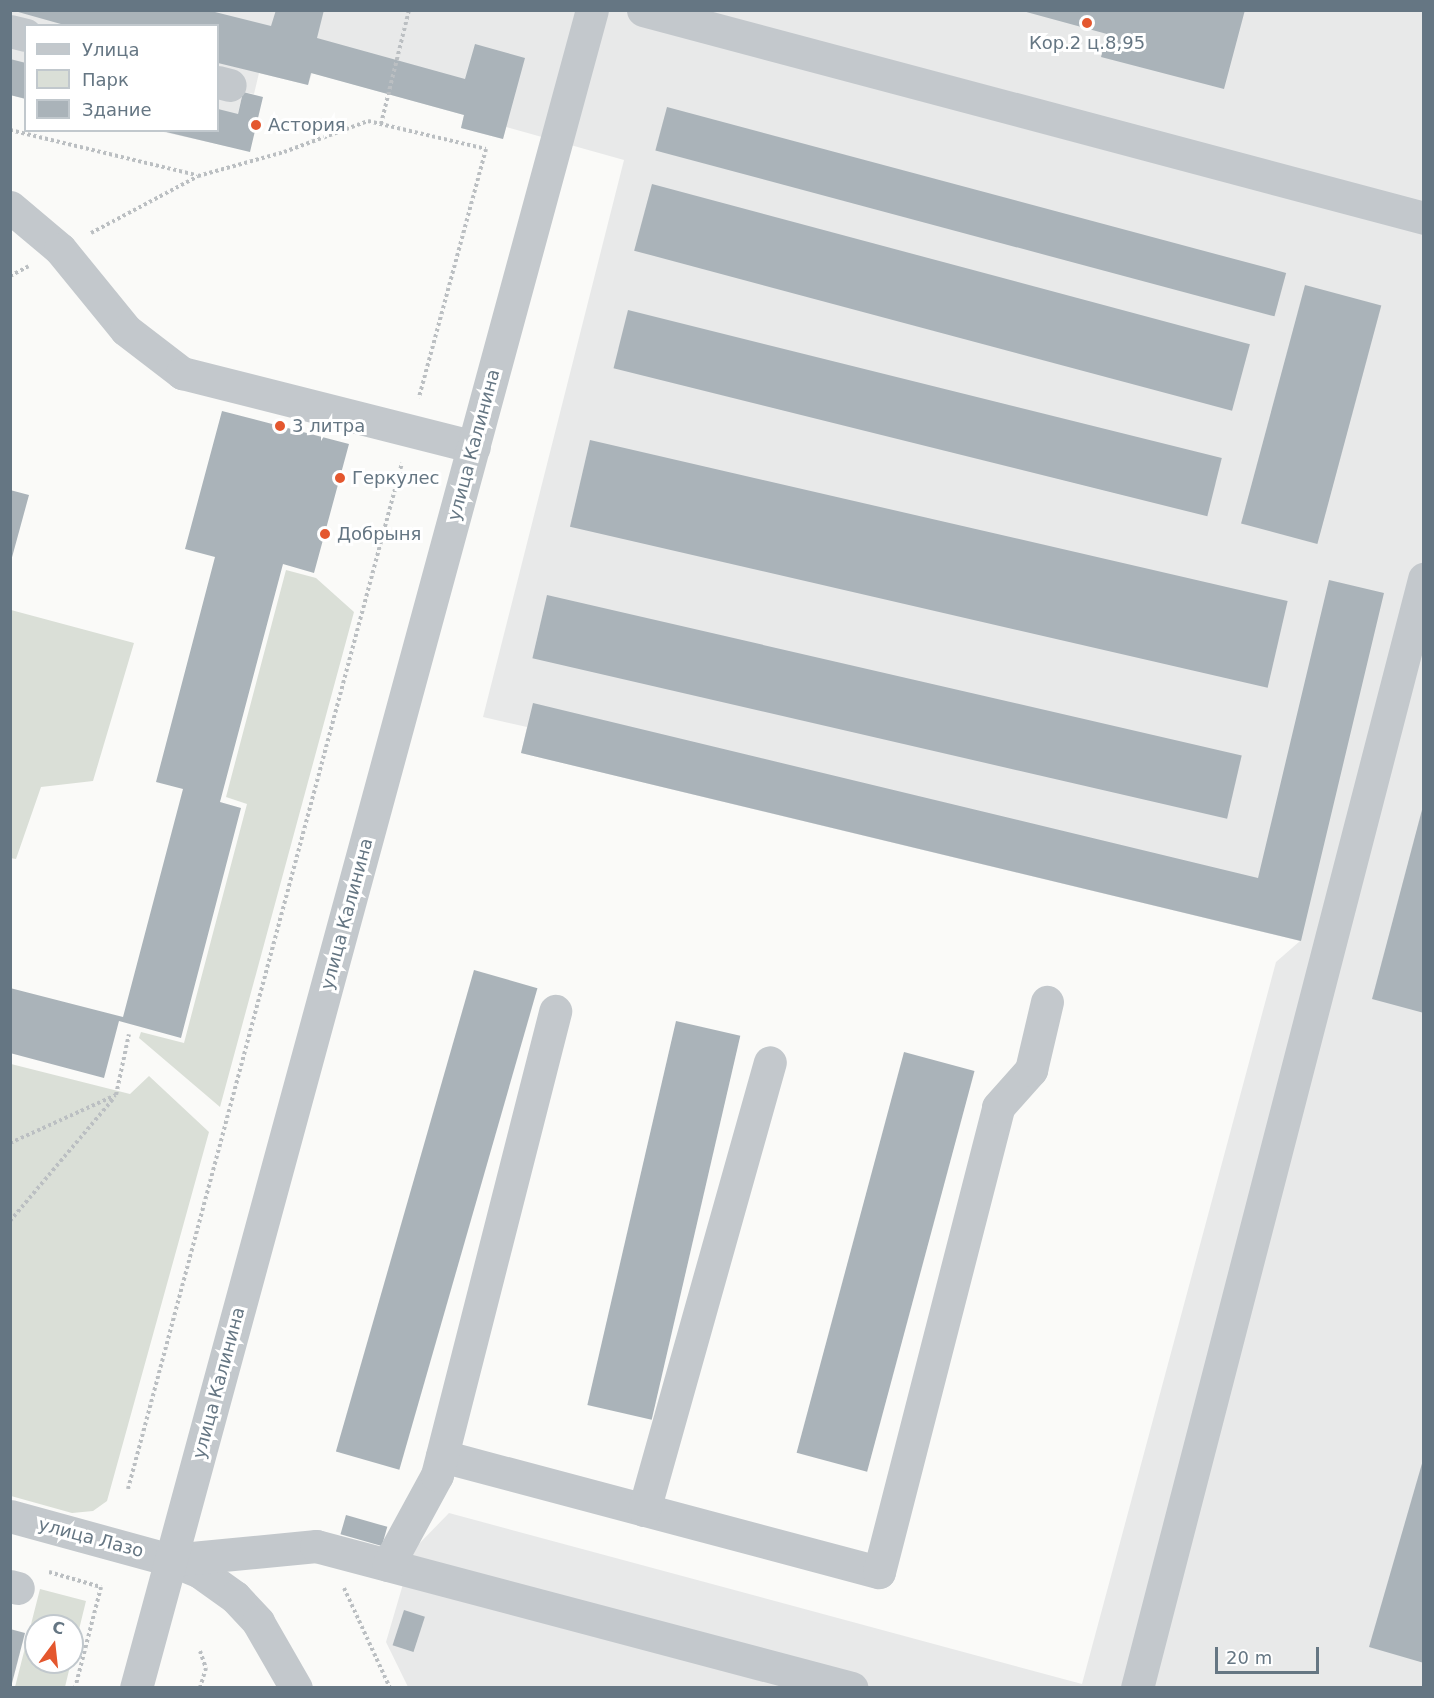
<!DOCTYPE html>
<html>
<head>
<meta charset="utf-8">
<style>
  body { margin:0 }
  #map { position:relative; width:1434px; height:1698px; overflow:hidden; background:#fafaf8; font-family:"DejaVu Sans",sans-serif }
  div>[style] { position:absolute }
  .built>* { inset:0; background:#e8e9e9 }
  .green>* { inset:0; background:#dadfd7 }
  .building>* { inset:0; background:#aab3b9; transform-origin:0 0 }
  .path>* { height:4px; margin-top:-2px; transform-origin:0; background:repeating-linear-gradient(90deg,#bbbfc2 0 3px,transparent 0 6px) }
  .minor>* { height:33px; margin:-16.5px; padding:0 16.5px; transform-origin:16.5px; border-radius:16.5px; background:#c3c8cc }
  .dots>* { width:16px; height:16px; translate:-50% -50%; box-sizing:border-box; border:3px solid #fff; border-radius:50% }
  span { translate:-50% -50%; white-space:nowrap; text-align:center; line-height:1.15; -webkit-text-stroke:6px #fff; paint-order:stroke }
  .poi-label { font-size:18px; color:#657683 }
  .left { translate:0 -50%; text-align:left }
  .street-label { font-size:18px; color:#657683 }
  .frame { position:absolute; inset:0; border:12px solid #657683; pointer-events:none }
  .legend { position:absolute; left:24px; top:24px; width:195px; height:108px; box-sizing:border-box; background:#fff; border:2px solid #c1c8cd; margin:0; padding:8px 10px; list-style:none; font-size:18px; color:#657683 }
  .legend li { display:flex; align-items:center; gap:12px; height:30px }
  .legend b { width:30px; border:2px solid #c1c8cd }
  .north { position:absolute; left:24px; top:1614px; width:60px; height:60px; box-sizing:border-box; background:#fff; border:2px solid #c1c8cd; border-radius:50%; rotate:15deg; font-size:16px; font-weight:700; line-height:24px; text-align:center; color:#657683 }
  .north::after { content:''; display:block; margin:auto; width:21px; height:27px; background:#e4572e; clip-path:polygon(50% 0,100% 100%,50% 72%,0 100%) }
  .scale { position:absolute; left:1215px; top:1647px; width:104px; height:27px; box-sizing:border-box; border:3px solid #657683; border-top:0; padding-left:8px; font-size:18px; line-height:21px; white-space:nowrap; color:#657683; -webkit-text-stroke:4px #fff; paint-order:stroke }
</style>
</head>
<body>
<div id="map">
  <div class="built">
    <i style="clip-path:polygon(11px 11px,1423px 11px,1423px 1687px,408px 1687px,386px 1642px,413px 1550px,449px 1513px,1082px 1684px,1276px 962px,1300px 941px,521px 753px,527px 727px,483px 717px,624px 160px,506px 127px,503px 139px,461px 128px,464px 115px,312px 73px,308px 85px,259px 73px,254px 94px,243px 92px,230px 147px,159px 131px,218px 130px,218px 26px,26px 26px,25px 99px,11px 95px)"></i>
  </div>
  <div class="green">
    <i style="clip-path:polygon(286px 570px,316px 578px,354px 612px,220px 1107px,139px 1038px,141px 1032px,184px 1043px,247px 804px,226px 797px)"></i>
    <i style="clip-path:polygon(11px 610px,134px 643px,93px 781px,41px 787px,16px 859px,10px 858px)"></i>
    <i style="clip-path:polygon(11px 1064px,130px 1094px,149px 1076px,209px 1132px,107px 1501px,93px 1511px,72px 1513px,11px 1496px)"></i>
    <i style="clip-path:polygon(40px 1589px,86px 1601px,72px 1658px,72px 1626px,36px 1626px,36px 1662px,71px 1662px,65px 1687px,15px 1687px)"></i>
  </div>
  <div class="building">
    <i style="clip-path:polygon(11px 10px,207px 10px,271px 26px,276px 10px,324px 10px,317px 38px,465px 79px,475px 44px,525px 58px,503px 139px,461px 128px,464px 115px,311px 73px,308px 85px,218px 63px,218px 26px,68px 26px)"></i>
    <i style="clip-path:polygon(1019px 10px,1245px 10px,1224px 89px,1101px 57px,1107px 34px)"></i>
    <i style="clip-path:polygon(10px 59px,26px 63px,26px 99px,10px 95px)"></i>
    <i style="clip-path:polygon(243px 92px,263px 97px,250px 152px,162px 131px,218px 130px,218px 109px,238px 114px)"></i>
    <i style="left:667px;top:107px;width:641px;height:45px;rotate:15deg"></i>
    <i style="left:652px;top:184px;width:619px;height:69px;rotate:15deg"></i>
    <i style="left:1305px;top:285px;width:79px;height:247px;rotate:15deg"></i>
    <i style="left:628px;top:310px;width:612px;height:60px;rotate:14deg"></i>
    <i style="clip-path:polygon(222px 411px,349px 444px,314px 573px,283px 564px,220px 802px,241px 808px,181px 1038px,119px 1021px,104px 1078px,10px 1053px,10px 988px,123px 1017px,183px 789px,156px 782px,215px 557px,185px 549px)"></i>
    <i style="left:590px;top:440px;width:716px;height:89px;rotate:13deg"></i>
    <i style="clip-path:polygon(10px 490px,29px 495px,11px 561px,10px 561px)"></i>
    <i style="clip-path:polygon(1329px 580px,1384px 593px,1301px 941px,521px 753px,533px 703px,1258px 878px)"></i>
    <i style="left:547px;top:595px;width:713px;height:65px;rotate:13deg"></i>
    <i style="clip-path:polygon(1423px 806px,1424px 806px,1424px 1013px,1372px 999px)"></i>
    <i style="left:474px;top:970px;width:66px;height:501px;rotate:16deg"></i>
    <i style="left:676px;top:1021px;width:66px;height:394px;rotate:13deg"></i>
    <i style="left:904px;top:1052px;width:73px;height:415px;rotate:15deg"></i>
    <i style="clip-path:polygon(1423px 1460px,1424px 1460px,1424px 1663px,1369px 1647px)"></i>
    <i style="left:346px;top:1515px;width:43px;height:20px;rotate:16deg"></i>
    <i style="left:404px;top:1610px;width:22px;height:37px;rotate:18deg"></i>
    <i style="clip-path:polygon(10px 1629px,25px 1633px,11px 1687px,10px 1687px)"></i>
  </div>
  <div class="path">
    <i style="left:381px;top:124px;width:117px;rotate:-76.2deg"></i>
    <i style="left:10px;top:130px;width:191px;rotate:13.6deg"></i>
    <i style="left:91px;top:233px;width:121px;rotate:-28deg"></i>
    <i style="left:198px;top:176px;width:89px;rotate:-15.6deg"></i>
    <i style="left:284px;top:152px;width:90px;rotate:-20.3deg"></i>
    <i style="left:368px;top:121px;width:121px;rotate:13.3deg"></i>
    <i style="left:486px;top:149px;width:258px;rotate:105.1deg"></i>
    <i style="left:10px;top:276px;width:21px;rotate:-28deg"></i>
    <i style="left:10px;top:1143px;width:116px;rotate:-24.4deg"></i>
    <i style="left:116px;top:1095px;width:62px;rotate:-78deg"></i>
    <i style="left:10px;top:1221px;width:161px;rotate:-49.8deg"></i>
    <i style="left:128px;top:1489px;width:1062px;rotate:-75.05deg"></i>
    <i style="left:49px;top:1572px;width:54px;rotate:16.1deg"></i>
    <i style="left:101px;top:1587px;width:104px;rotate:104.4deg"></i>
    <i style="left:344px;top:1588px;width:110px;rotate:65.3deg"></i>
    <i style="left:200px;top:1651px;width:18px;rotate:71deg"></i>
    <i style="left:206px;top:1668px;width:21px;rotate:107deg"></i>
  </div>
  <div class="minor">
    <i style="left:643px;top:10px;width:808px;rotate:14.91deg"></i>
    <i style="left:10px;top:31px;width:16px;rotate:14deg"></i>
    <i style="left:218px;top:82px;width:12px;rotate:14deg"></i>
    <i style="left:10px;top:207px;width:65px;rotate:40deg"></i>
    <i style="left:60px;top:249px;width:104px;rotate:50.8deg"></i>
    <i style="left:126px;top:330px;width:71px;rotate:37.5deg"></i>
    <i style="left:182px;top:373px;width:301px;rotate:14.2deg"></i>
    <i style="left:442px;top:1456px;width:452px;rotate:14.9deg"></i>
    <i style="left:879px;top:1572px;width:480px;rotate:-75.6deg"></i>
    <i style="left:998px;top:1107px;width:50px;rotate:-48.3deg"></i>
    <i style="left:1031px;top:1070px;width:70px;rotate:-76.8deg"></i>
    <i style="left:644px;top:1510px;width:465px;rotate:-74.3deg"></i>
    <i style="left:10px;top:1516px;width:167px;rotate:15.3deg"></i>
    <i style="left:171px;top:1560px;width:31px;rotate:22deg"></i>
    <i style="left:200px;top:1572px;width:43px;rotate:35.5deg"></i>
    <i style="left:235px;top:1597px;width:34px;rotate:47deg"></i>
    <i style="left:258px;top:1622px;width:76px;rotate:60.1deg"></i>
    <i style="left:171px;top:1560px;width:146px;rotate:-5.5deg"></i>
    <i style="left:316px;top:1546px;width:554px;rotate:14.84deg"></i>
    <i style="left:388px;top:1565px;width:102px;rotate:-61.4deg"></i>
    <i style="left:437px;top:1475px;width:479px;rotate:-75.7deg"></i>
    <i style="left:10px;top:1586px;width:8px;rotate:14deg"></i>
    <i style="left:136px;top:1688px;width:1739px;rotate:-74.8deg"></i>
    <i style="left:1137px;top:1688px;width:1146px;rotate:-75.49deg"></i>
  </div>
  <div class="dots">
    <i style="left:1087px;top:23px;background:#e4572e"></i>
    <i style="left:256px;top:125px;background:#e4572e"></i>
    <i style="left:280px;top:426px;background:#e4572e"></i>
    <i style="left:340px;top:478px;background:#e4572e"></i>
    <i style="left:325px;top:534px;background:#e4572e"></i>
  </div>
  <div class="poi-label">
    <span style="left:1087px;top:43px">Кор.2 ц.8,95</span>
    <span class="left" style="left:268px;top:125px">Астория</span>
    <span class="left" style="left:292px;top:426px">3 литра</span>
    <span class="left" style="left:352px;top:478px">Геркулес</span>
    <span class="left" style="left:337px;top:534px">Добрыня</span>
  </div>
  <div class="street-label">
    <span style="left:474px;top:445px;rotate:-75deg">улица Калинина</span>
    <span style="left:347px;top:914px;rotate:-75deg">улица Калинина</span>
    <span style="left:219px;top:1383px;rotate:-75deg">улица Калинина</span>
    <span style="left:91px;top:1538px;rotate:15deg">улица Лазо</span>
  </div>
  <div class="frame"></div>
  <ul class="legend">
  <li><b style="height:8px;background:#c3c8cc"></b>Улица</li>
  <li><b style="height:16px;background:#dadfd7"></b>Парк</li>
  <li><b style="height:16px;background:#aab3b9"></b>Здание</li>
  </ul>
  <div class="north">С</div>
  <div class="scale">20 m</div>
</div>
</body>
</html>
